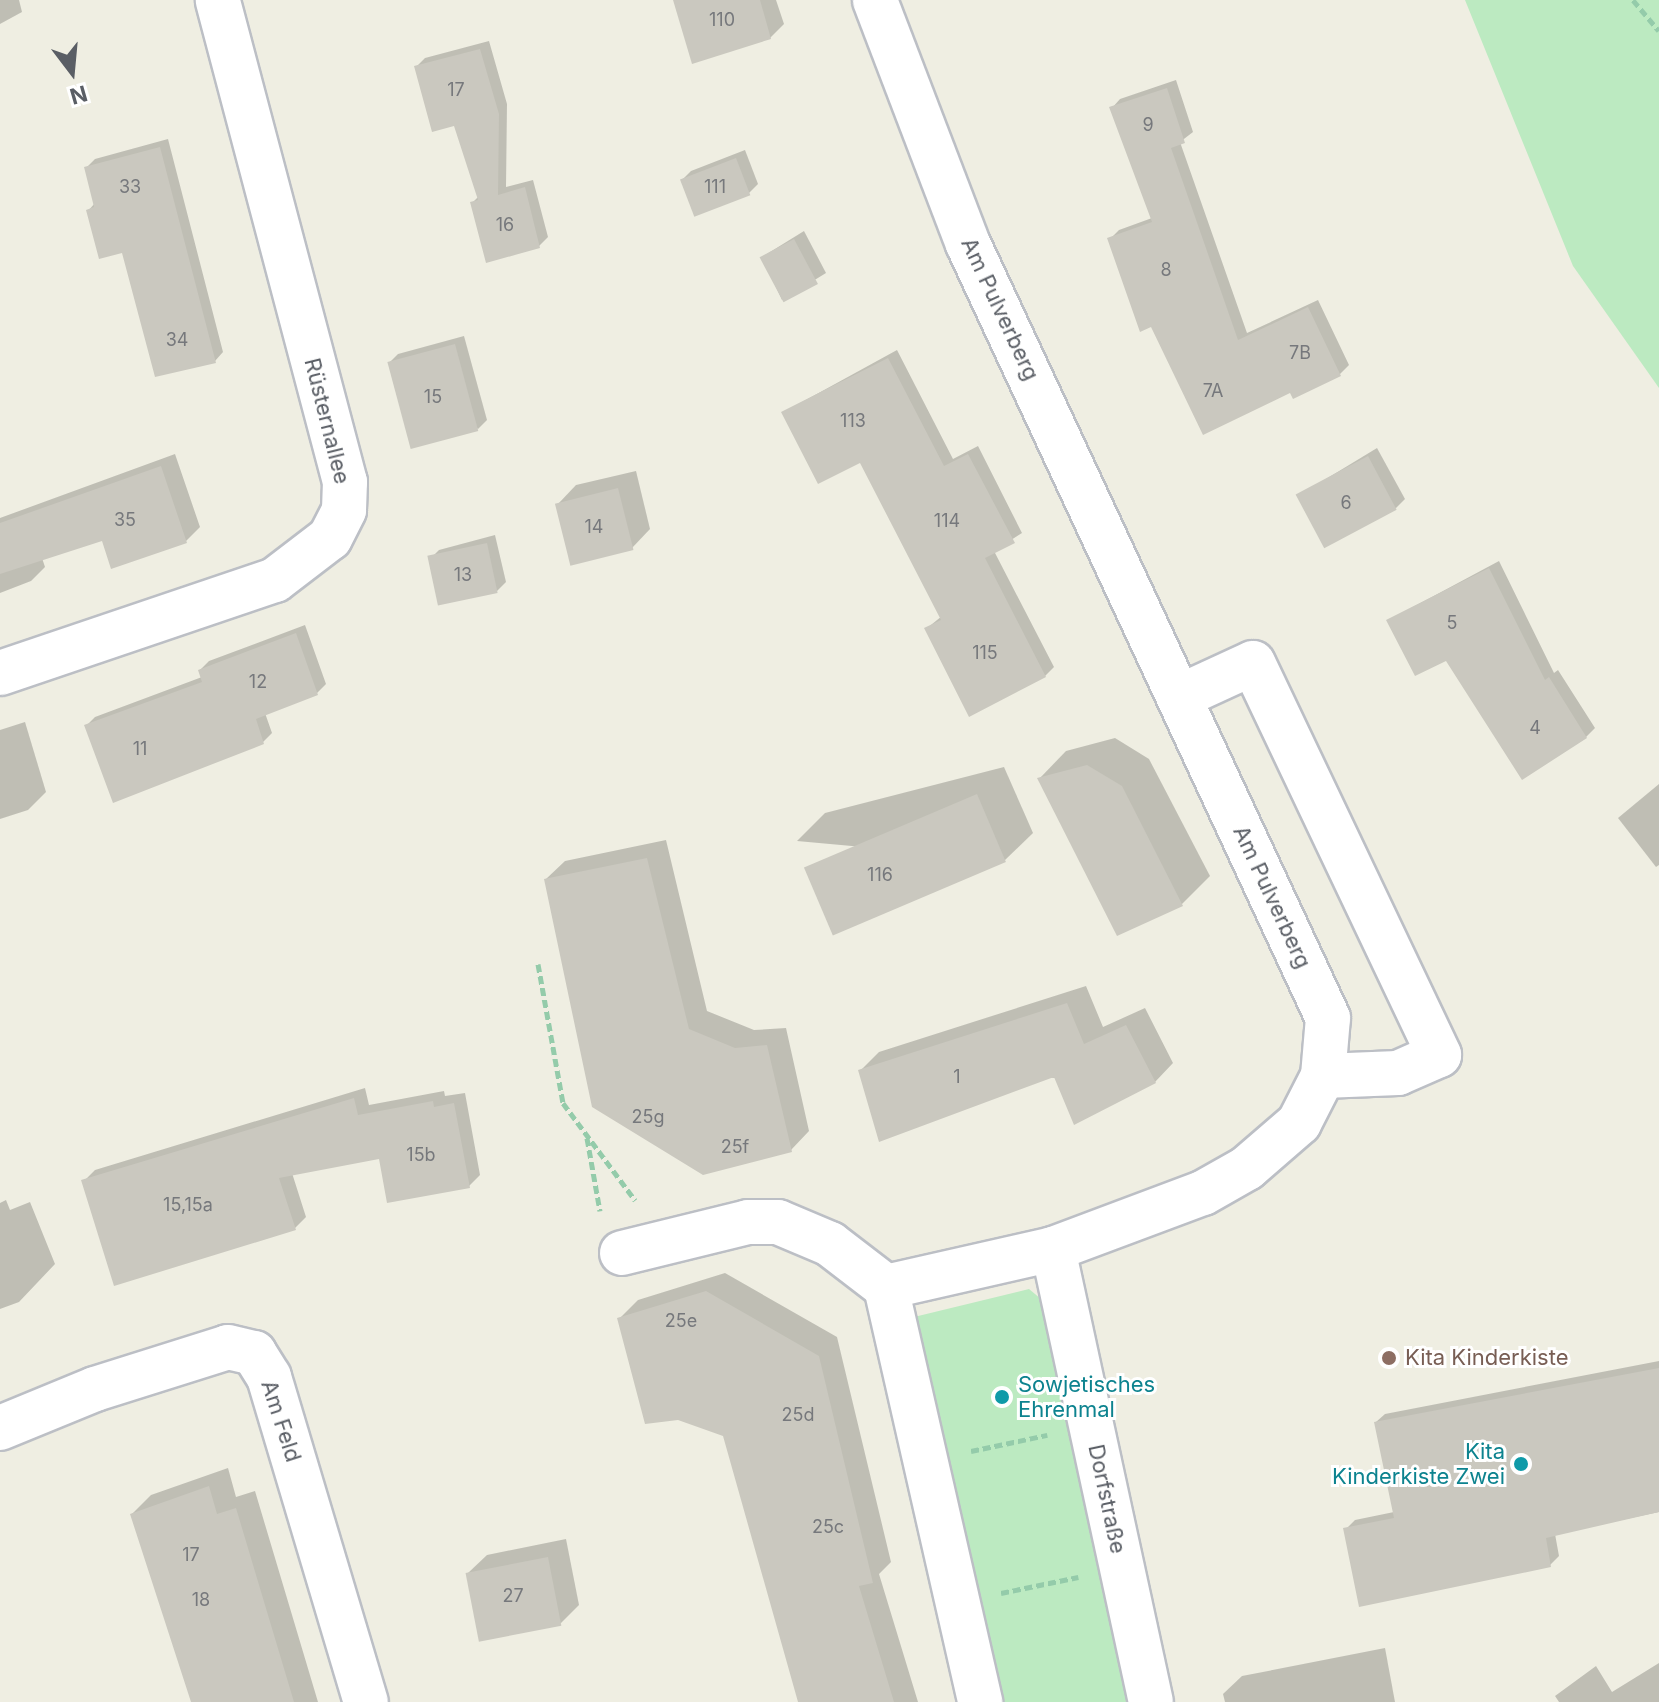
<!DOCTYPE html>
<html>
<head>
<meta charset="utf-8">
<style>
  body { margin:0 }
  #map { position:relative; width:1659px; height:1702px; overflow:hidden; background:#efeee2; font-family:Inter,sans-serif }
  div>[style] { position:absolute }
  .green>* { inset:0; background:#bceac1 }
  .shadow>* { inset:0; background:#0003 }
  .building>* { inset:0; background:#cac8bf; transform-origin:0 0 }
  .path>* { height:5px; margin-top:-2.5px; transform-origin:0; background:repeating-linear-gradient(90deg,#94cbaa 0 8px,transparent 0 12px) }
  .roads { filter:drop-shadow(2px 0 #bcbfc5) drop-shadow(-2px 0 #bcbfc5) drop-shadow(0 2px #bcbfc5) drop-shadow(0 -2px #bcbfc5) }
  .minor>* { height:44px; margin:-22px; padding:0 22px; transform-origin:22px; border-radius:22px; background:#fff }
  .dots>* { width:22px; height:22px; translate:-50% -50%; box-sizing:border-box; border:4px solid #fff; border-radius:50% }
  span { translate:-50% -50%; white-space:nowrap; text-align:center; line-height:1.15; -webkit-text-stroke:6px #fff; paint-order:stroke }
  .number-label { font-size:18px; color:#76787c }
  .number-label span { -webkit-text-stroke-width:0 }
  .street-label { font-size:22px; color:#5a5e65 }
  .education-label { font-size:22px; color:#785e54 }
  .left { translate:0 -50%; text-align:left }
  .culture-label { font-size:22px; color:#0d838f }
  .right { translate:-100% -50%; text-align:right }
  .north { position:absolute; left:32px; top:32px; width:80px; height:80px; -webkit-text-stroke:6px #fff; paint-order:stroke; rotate:164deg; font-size:22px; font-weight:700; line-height:32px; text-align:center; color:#5a5e65 }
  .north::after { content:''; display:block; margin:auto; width:28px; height:36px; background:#5a5e65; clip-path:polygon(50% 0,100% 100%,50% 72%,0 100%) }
</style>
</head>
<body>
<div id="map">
  <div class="green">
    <i style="clip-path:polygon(1465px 0,1659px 0,1659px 388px,1573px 266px)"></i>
    <i style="clip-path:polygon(1029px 1289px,1047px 1304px,1130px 1702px,997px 1702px,914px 1317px)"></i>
  </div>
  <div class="shadow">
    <i style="clip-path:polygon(0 0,19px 0,22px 12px,0 24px)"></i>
    <i style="clip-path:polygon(675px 0,776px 0,784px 24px,770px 38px)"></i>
    <i style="clip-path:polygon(489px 41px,507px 104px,506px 187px,533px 180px,548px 237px,539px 246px,472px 203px,479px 196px,456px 124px,416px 67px,425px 58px)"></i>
    <i style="clip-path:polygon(1176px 80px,1193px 132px,1180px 142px,1247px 333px,1318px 300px,1349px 365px,1340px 374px,1291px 390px,1110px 239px,1119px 230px,1152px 218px,1112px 108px,1120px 99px)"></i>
    <i style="clip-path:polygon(168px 139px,223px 352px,215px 361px,88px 211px,95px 203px,86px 168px,95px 159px)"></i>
    <i style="clip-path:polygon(745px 150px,758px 184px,749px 193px,696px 214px,682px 180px,691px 171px)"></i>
    <i style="clip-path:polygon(804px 231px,826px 273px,782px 300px,762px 257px)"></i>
    <i style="clip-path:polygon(464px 336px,487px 420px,478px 429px,389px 363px,398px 354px)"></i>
    <i style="clip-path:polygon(897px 350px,953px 459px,978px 446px,1022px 533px,994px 551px,1054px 667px,1045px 676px,926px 629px,942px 616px,861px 460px,784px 412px)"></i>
    <i style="clip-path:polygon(1377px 448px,1405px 499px,1396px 508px,1298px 496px)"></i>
    <i style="clip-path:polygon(175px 454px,200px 527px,186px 541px,103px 538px,42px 558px,45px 567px,31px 581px,0 593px,0 518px)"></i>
    <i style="clip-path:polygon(636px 471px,650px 529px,632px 548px,558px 504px,576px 485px)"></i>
    <i style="clip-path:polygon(495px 535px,506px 582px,497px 591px,430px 559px,439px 550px)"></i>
    <i style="clip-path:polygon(1499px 561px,1554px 673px,1558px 670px,1595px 728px,1586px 737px,1389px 620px)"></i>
    <i style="clip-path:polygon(305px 625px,326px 684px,317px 693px,265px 713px,272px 733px,263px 742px,86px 726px,95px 717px,202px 677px,200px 670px,209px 661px)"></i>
    <i style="clip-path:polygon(25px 722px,46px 792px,28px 810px,0 819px,0 730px)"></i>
    <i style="clip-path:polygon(1115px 738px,1149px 759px,1210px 876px,1182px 904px,1118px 934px,1039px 779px,1066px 751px)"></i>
    <i style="clip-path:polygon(1004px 767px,1033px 833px,1005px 860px,797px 841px,825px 813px)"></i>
    <i style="clip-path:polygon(1659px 784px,1659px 865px,1656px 867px,1618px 818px)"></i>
    <i style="clip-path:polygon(666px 840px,707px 1011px,754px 1030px,786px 1028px,809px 1131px,791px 1150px,546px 879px,565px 861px)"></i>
    <i style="clip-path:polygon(1086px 986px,1103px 1027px,1145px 1008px,1173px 1063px,1155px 1082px,861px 1070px,879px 1052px)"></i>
    <i style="clip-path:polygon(365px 1088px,369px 1105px,444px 1091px,445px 1096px,465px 1093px,480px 1175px,469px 1186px,380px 1157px,292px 1173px,306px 1217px,295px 1228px,84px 1181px,95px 1170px)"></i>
    <i style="clip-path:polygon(6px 1200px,10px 1210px,30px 1202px,55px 1264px,19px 1302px,0 1309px,0 1203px)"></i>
    <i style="clip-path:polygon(725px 1273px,837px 1337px,891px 1562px,879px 1574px,918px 1702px,800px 1702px,725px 1435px,619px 1319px,638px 1300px)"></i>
    <i style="clip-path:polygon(1659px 1361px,1659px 1512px,1555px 1534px,1559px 1556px,1550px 1565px,1346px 1529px,1355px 1520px,1394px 1512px,1376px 1422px,1385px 1414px)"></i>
    <i style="clip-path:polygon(228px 1468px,236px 1497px,255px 1491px,318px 1702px,193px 1702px,132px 1514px,151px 1495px)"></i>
    <i style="clip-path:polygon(566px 1539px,579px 1605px,560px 1624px,468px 1573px,487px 1555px)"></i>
    <i style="clip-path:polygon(1385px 1648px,1395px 1702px,1225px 1702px,1223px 1694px,1242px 1676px)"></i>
    <i style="clip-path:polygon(1659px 1663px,1659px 1702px,1559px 1702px,1555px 1696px,1596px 1666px,1612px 1692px)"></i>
  </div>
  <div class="building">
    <i style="clip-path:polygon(673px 0,760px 0,771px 39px,692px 64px)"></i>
    <i style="clip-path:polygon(480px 49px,499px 114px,498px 195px,525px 187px,540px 248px,486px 263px,470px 202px,478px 200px,454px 126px,432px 132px,414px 66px)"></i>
    <i style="clip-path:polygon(1167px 88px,1185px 143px,1171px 148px,1238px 340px,1308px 307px,1341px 376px,1293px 399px,1290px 393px,1203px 435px,1151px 327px,1140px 332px,1107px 238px,1152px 222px,1109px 107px)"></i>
    <i style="clip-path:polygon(160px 147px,216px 363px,155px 377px,122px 253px,99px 259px,86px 210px,94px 207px,84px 167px)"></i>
    <i style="left:736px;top:158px;width:40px;height:60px;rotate:69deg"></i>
    <i style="left:794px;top:239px;width:51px;height:39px;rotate:62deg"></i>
    <i style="left:455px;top:344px;width:90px;height:70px;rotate:75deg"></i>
    <i style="clip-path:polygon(888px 358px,944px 466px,968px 454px,1015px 543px,985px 558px,1046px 677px,969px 717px,924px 628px,941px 620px,860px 463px,818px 484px,781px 412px)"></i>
    <i style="left:1368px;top:456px;width:61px;height:82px;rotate:62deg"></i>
    <i style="clip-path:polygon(161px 466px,187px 543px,111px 569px,102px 541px,0 574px,0 523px)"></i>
    <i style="left:618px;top:488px;width:64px;height:65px;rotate:76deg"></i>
    <i style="left:487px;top:543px;width:51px;height:61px;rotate:78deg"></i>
    <i style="clip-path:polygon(1489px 568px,1545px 680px,1549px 677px,1587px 738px,1522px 780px,1446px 661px,1415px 676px,1386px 620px)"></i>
    <i style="clip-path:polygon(296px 633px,318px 695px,256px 719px,264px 744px,113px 803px,84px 725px,202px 682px,198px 670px)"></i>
    <i style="clip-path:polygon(1087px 765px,1122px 786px,1183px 906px,1117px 936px,1037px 778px)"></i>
    <i style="left:977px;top:794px;width:74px;height:188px;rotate:67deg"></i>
    <i style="clip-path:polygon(647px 858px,689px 1029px,735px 1048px,767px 1045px,792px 1152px,703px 1175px,592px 1107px,544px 879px)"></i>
    <i style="clip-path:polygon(1067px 1003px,1084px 1044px,1126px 1025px,1156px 1083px,1074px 1125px,1054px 1077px,879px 1142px,858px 1070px)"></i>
    <i style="clip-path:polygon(354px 1098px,358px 1115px,433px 1101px,434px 1107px,454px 1103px,470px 1188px,387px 1203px,379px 1159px,279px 1178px,296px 1230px,114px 1286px,81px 1180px)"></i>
    <i style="clip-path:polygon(706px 1291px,819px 1356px,873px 1583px,859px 1586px,894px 1702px,798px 1702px,723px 1436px,678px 1420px,645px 1424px,617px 1318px)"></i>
    <i style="clip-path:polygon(1659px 1368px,1659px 1512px,1546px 1538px,1551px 1567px,1359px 1607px,1343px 1528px,1394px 1518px,1374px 1422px)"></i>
    <i style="clip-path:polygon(209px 1486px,217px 1514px,236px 1508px,294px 1702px,191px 1702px,130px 1514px)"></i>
    <i style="left:548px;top:1557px;width:70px;height:84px;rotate:79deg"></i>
  </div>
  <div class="path">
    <i style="left:1633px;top:0;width:40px;rotate:50deg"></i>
    <i style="left:538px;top:964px;width:141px;rotate:79.8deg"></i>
    <i style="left:563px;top:1103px;width:121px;rotate:53.4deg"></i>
    <i style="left:587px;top:1138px;width:74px;rotate:79.9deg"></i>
    <i style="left:971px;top:1451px;width:78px;rotate:-11.9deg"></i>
    <i style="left:1001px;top:1593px;width:79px;rotate:-11.7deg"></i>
  </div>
  <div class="roads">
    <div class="minor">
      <i style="left:0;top:673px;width:290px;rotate:-18.7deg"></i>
      <i style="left:275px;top:580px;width:69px;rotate:-37.4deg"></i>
      <i style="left:330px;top:538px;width:31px;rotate:-63deg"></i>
      <i style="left:344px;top:510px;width:28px;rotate:-88deg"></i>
      <i style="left:345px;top:482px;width:498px;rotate:-104.8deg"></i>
      <i style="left:1179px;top:697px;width:81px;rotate:-24.7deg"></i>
      <i style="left:1253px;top:663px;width:434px;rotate:64.6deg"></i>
      <i style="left:1439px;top:1055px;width:45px;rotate:156.3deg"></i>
      <i style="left:1398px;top:1073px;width:75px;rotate:177.7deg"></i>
      <i style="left:1053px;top:1249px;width:463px;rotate:77.8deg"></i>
      <i style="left:622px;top:1253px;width:130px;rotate:-13.8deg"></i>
      <i style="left:748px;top:1222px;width:30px"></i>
      <i style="left:778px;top:1222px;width:56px;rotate:22.9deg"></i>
      <i style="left:830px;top:1244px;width:71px;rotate:37.5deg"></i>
      <i style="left:886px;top:1287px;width:171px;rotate:-12.8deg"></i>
      <i style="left:1053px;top:1249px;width:160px;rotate:-20.5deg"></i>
      <i style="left:1203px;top:1193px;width:51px;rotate:-29.6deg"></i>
      <i style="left:1247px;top:1168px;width:69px;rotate:-40.9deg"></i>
      <i style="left:1299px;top:1123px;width:53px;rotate:-62.9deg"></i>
      <i style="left:1323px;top:1076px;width:58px;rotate:-85.1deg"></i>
      <i style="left:1328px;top:1018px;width:854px;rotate:-114.94deg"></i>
      <i style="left:968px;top:244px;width:261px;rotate:-110.9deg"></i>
      <i style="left:886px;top:1287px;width:426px;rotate:77.2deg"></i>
      <i style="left:0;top:1428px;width:103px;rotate:-22.3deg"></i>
      <i style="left:95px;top:1389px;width:139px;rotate:-17.5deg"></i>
      <i style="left:228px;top:1347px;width:27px;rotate:13deg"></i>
      <i style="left:254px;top:1353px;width:28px;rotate:58deg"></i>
      <i style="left:269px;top:1377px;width:339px;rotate:73.4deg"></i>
    </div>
  </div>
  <div class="dots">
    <i style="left:1389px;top:1358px;background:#8d6e63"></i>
    <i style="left:1002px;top:1397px;background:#0f9aa8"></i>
    <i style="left:1521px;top:1464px;background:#0f9aa8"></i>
  </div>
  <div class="number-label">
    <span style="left:722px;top:20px">110</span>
    <span style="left:456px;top:90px">17</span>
    <span style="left:1148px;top:125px">9</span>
    <span style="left:130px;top:187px">33</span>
    <span style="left:715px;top:187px">111</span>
    <span style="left:505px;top:225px">16</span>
    <span style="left:1166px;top:270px">8</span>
    <span style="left:177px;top:340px">34</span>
    <span style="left:1300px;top:353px">7B</span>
    <span style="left:1213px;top:391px">7A</span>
    <span style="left:433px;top:397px">15</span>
    <span style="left:853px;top:421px">113</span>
    <span style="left:1346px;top:503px">6</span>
    <span style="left:125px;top:520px">35</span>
    <span style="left:947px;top:521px">114</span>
    <span style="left:594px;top:527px">14</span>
    <span style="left:463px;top:575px">13</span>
    <span style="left:1452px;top:623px">5</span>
    <span style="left:985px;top:653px">115</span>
    <span style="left:258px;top:682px">12</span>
    <span style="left:1535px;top:728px">4</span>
    <span style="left:140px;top:749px">11</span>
    <span style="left:880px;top:875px">116</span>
    <span style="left:957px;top:1077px">1</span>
    <span style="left:648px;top:1117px">25g</span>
    <span style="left:735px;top:1147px">25f</span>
    <span style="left:421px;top:1155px">15b</span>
    <span style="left:188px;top:1205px">15,15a</span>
    <span style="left:681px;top:1321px">25e</span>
    <span style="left:798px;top:1415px">25d</span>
    <span style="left:828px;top:1527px">25c</span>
    <span style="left:191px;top:1555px">17</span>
    <span style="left:513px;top:1596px">27</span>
    <span style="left:201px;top:1600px">18</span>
  </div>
  <div class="street-label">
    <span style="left:1000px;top:309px;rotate:65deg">Am Pulverberg</span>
    <span style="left:327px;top:421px;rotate:76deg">Rüsternallee</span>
    <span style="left:1272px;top:897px;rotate:65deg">Am Pulverberg</span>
    <span style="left:281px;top:1421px;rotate:72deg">Am Feld</span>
    <span style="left:1107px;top:1499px;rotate:78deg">Dorfstraße</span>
  </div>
  <div class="education-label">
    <span class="left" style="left:1405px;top:1358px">Kita Kinderkiste</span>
  </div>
  <div class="culture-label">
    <span class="left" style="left:1018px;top:1397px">Sowjetisches<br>Ehrenmal</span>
    <span class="right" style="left:1505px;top:1464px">Kita<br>Kinderkiste Zwei</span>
  </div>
  <div class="north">N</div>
</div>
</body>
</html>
